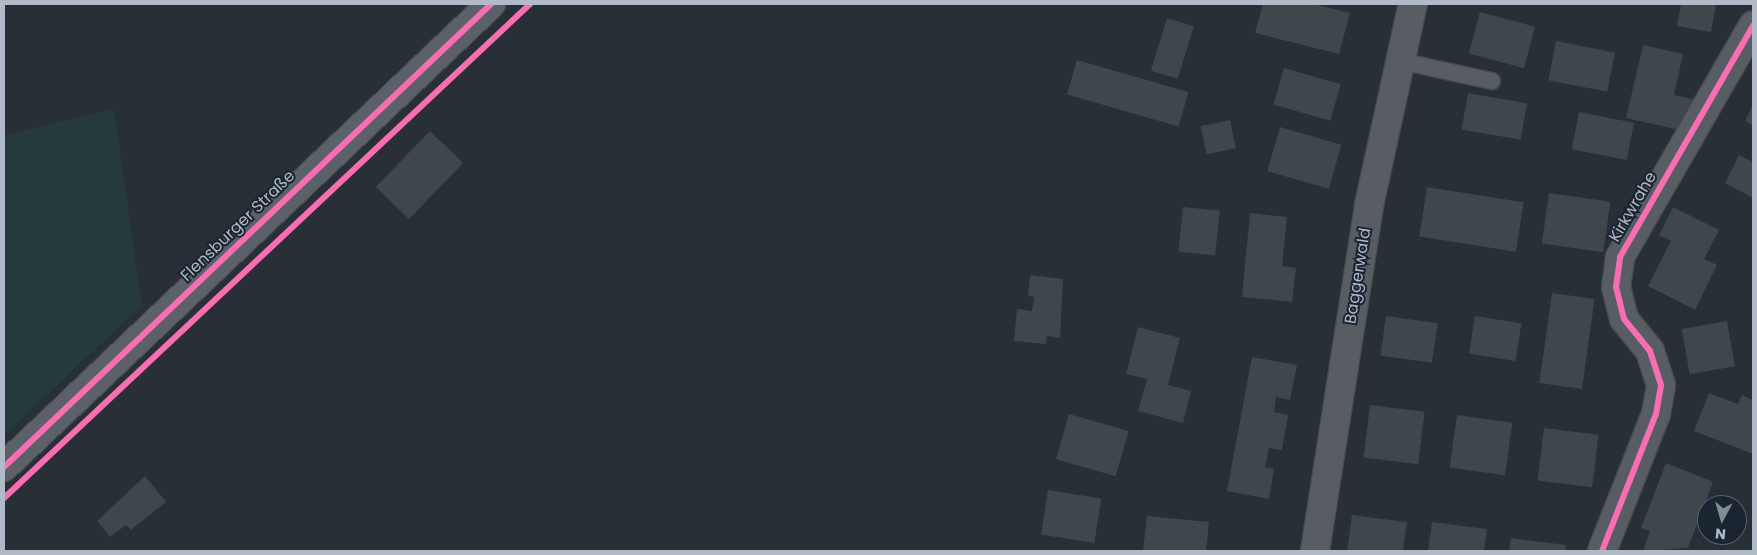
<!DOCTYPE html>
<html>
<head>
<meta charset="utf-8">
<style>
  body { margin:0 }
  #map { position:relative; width:1757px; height:555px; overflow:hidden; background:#282f36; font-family:Poppins,sans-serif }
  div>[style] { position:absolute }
  .green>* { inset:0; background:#253a3c }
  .building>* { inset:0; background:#3f464c; transform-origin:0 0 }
  .roads { filter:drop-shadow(1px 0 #464b51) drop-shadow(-1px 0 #464b51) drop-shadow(0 1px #464b51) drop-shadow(0 -1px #464b51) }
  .lane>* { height:16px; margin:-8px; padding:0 8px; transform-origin:8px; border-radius:8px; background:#585d64 }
  .street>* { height:28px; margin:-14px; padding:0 14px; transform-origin:14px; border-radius:14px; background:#585d64 }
  .secondary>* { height:28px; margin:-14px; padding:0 14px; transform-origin:14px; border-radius:14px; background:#5c6169 }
  .cycleway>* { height:6px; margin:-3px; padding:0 3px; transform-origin:3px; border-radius:3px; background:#f96db3 }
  span { translate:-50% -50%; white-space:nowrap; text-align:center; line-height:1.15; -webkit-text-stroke:4px #1b2531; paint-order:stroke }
  .street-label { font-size:16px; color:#b1bbc8 }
  .frame { position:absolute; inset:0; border:5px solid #b1bbc8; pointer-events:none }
  .north { position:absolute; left:1697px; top:495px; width:50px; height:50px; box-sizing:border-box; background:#1b2531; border:1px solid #57616d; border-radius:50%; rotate:186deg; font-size:14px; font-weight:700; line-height:20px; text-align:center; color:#b1bbc8 }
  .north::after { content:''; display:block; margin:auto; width:18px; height:22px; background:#818a95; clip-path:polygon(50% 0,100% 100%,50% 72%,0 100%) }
</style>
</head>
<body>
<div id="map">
  <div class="green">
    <i style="clip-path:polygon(114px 109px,142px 306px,4px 435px,4px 135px)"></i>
  </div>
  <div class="building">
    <i style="clip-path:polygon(1263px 4px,1314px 4px,1350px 13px,1339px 54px,1255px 33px)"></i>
    <i style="clip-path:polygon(1681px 4px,1716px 4px,1711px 32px,1677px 26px)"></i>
    <i style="left:1480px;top:12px;width:57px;height:43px;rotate:15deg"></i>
    <i style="left:1167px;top:18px;width:28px;height:55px;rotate:17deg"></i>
    <i style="left:1556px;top:41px;width:60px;height:40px;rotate:11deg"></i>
    <i style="clip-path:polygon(1643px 45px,1683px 54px,1674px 95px,1697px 100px,1680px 130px,1626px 118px)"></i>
    <i style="left:1077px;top:60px;width:116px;height:36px;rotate:16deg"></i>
    <i style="left:1284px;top:68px;width:59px;height:38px;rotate:16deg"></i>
    <i style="left:1468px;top:93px;width:60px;height:37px;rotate:10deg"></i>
    <i style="clip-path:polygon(1753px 105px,1753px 125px,1745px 121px)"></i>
    <i style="left:1579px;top:112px;width:56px;height:38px;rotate:11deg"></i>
    <i style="left:1230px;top:120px;width:29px;height:30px;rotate:78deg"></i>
    <i style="left:1280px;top:127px;width:64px;height:46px;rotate:16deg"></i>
    <i style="left:430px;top:131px;width:46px;height:78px;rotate:44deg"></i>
    <i style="clip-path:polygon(1739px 155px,1753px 162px,1753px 198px,1725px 183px)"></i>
    <i style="left:1427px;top:187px;width:98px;height:50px;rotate:9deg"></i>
    <i style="left:1549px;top:193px;width:62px;height:51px;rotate:8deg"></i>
    <i style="left:1183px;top:207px;width:37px;height:45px;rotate:6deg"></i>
    <i style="clip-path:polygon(1673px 207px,1719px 230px,1704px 259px,1717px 265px,1695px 310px,1648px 286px,1671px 241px,1659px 235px)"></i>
    <i style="clip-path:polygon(1250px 213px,1287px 217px,1282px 266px,1296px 268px,1292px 302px,1242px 297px)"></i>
    <i style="clip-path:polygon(1030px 275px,1063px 279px,1060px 338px,1047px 336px,1046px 344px,1014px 341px,1017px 309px,1032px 311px,1034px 297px,1028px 296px)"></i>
    <i style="left:1552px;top:293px;width:43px;height:91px;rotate:8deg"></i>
    <i style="left:1386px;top:316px;width:52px;height:40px;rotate:8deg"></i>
    <i style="left:1475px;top:316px;width:47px;height:38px;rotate:9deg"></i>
    <i style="left:1727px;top:321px;width:46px;height:46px;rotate:80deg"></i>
    <i style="clip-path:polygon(1138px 327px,1180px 338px,1168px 385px,1191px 391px,1183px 423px,1138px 411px,1147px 379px,1126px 374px)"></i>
    <i style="clip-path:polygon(1252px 357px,1297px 365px,1290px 400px,1276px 397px,1274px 412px,1288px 415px,1282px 450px,1269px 448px,1265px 467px,1274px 469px,1269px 499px,1227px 491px)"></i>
    <i style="clip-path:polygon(1709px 393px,1738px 404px,1742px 395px,1753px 400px,1753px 454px,1694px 431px)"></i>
    <i style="left:1370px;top:405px;width:55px;height:53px;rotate:7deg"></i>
    <i style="left:1069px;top:414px;width:62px;height:47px;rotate:16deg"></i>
    <i style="left:1457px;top:415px;width:56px;height:53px;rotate:8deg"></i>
    <i style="left:1544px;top:428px;width:55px;height:53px;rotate:7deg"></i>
    <i style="clip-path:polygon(1666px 463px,1713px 482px,1688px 548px,1643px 551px,1650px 531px,1641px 528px)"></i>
    <i style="clip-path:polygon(145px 476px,166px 502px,131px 530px,126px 525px,110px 537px,97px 521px)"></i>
    <i style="left:1048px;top:490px;width:54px;height:45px;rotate:9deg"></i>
    <i style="clip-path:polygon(1352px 515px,1407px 522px,1403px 551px,1347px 551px)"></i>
    <i style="clip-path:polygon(1147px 516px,1209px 522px,1206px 551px,1143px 551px)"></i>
    <i style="clip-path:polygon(1432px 522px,1487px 529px,1484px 551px,1428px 551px)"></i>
    <i style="clip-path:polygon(1511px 538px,1566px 545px,1565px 551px,1509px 551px)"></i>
  </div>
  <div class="roads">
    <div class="lane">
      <i style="left:1400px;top:61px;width:94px;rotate:12.3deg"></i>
    </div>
    <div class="street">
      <i style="left:1315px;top:551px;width:350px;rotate:-81.1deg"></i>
      <i style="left:1369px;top:205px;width:206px;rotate:-77.7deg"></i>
      <i style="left:1602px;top:551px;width:147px;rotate:-68.5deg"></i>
      <i style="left:1656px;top:414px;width:29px;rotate:-80deg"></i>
      <i style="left:1661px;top:385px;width:36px;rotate:-108deg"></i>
      <i style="left:1650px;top:351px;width:41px;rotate:-129.1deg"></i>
      <i style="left:1624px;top:319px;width:33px;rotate:-104deg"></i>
      <i style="left:1616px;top:287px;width:30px;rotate:-82deg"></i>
      <i style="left:1620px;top:257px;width:267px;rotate:-60.1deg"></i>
    </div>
    <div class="secondary">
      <i style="left:4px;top:467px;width:672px;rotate:-43.55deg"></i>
    </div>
  </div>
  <div class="cycleway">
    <i style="left:4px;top:467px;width:672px;rotate:-43.55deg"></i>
    <i style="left:4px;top:498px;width:722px;rotate:-43.2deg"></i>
    <i style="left:1602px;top:551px;width:147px;rotate:-68.5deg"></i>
    <i style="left:1656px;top:414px;width:29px;rotate:-80deg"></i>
    <i style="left:1661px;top:385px;width:36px;rotate:-108deg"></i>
    <i style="left:1650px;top:351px;width:41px;rotate:-129.1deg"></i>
    <i style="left:1624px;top:319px;width:33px;rotate:-104deg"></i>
    <i style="left:1616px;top:287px;width:30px;rotate:-82deg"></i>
    <i style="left:1620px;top:257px;width:267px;rotate:-60.1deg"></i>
  </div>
  <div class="street-label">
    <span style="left:1633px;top:207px;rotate:-60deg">Kirkwrahe</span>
    <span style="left:238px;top:226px;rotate:-44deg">Flensburger Straße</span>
    <span style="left:1358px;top:276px;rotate:-81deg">Baggerwald</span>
  </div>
  <div class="frame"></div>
  <div class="north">N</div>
</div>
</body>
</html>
